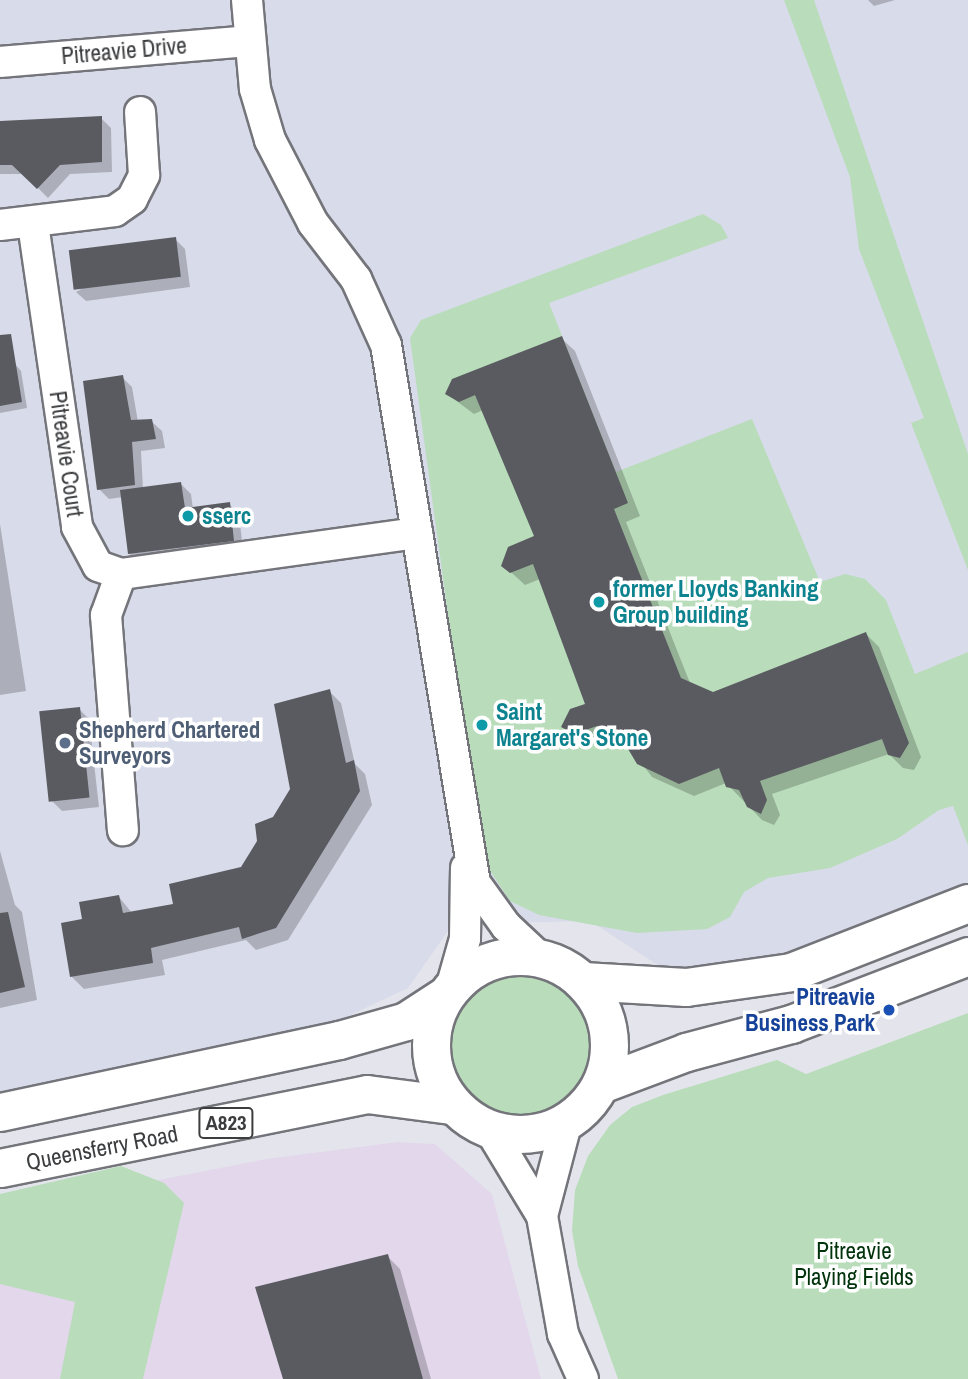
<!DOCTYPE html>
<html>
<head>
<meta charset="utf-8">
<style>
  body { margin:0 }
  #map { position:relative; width:968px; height:1379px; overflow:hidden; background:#e4e5ec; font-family:"Archivo Narrow",sans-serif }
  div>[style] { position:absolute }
  .commercial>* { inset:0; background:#e2d7eb }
  .built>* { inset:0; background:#d8dbe9 }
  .green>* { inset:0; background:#b9dcbb }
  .round { border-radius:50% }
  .shadow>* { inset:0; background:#0003 }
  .building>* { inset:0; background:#5a5b61; transform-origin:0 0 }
  .roads { filter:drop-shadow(2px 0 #74757b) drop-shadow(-2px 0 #74757b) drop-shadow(0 2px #74757b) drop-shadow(0 -2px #74757b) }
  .minor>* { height:30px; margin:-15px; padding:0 15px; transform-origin:15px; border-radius:15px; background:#fff }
  .major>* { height:37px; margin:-18.5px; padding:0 18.5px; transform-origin:18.5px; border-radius:18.5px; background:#fff }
  .major>.ring { margin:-18.5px; padding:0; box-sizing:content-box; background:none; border:37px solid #fff; border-radius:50% }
  .dots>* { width:19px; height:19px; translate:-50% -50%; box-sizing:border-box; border:4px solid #fff; border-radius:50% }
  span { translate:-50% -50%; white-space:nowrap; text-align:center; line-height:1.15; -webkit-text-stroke:7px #fff; paint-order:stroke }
  .shield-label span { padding:2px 5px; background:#fff; border:2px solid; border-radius:5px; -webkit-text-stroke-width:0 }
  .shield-label { font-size:21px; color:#3c3d3f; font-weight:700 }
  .street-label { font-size:23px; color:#3c3d3f }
  .culture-label { font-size:23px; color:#0d838f; font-weight:700 }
  .left { translate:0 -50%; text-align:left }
  .service-label { font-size:23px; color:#4e5e75; font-weight:700 }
  .transit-label { font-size:23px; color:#164399; font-weight:700 }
  .right { translate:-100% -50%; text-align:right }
  .park-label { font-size:23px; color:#00330b }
</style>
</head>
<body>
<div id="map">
  <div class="commercial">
    <i style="clip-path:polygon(398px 1142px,435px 1144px,492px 1194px,541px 1379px,0 1379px,0 1211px,266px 1159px)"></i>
  </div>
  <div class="built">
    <i style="clip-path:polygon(0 0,968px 0,968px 903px,791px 972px,676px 977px,590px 921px,453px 924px,408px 988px,268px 1054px,0 1112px)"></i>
  </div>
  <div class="green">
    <i style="clip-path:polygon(784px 0,814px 0,968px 454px,968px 570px,911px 423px,924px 418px,859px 249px,850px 177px)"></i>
    <i style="clip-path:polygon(703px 214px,721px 225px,728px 238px,549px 303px,616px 472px,752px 419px,820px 582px,845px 574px,865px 579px,886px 600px,915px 674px,968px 652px,968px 845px,953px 806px,939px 810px,897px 839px,830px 868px,768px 878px,744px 892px,730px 917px,707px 929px,637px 933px,539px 915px,510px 901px,487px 866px,477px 825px,410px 338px,421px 320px)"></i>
    <i class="round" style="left:448px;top:975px;width:142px;height:142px"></i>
    <i style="clip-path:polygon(968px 1013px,968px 1379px,618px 1379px,578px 1266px,572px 1231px,575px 1190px,588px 1156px,610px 1125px,632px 1107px,663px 1095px,777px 1060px,806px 1074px)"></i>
    <i style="clip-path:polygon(121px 1166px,164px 1183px,184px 1203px,143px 1379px,60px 1379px,75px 1302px,0 1284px,0 1194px)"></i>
  </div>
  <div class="shadow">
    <i style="clip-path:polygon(868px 0,895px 0,874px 6px)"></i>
    <i style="clip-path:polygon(101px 118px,111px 128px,112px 172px,70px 174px,48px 198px,24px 174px,0 174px,0 122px)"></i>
    <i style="clip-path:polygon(175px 239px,185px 249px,190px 287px,86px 301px,76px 292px)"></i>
    <i style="clip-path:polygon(561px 338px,575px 351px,640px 516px,626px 522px,690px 683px,713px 693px,866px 634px,879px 647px,921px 757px,914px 770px,903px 768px,889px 754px,772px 794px,780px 815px,774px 825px,762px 820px,726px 783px,694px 796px,652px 777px,625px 741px,612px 739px,589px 746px,564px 727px,587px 705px,540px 579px,525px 585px,503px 565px,536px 537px,483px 410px,474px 414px,447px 394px)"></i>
    <i style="clip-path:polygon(15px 364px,21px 371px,27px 408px,0 413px,0 367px)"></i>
    <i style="clip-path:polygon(122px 377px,132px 387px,138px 422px,151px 421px,162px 431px,165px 448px,141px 451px,143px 489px,181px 484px,191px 494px,193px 509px,229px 504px,239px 514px,243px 550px,139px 563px,129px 553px,123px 497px,109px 499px,99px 489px)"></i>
    <i style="clip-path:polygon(0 524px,26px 691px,0 695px)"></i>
    <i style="clip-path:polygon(329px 691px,341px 703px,355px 764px,365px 774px,372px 805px,288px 940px,256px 950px,246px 940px,162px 960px,165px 975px,84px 989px,72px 977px,84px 921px,119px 897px,132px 913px,175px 905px,242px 868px,292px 789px)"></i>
    <i style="clip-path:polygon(79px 709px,89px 719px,99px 807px,62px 811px,52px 801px)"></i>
    <i style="clip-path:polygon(0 851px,15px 905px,22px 912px,37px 1000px,0 1008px)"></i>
    <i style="clip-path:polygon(387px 1256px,400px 1269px,431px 1379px,285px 1379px)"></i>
  </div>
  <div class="building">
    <i style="clip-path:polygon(102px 116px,102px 162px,60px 165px,37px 189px,12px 165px,0 165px,0 121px)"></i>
    <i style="left:176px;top:237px;width:40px;height:108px;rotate:83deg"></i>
    <i style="clip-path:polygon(11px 334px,22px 402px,0 406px,0 335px)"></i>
    <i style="clip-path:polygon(562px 336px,628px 503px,614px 509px,681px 678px,713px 692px,866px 632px,909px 743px,900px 758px,888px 755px,882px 739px,760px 781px,767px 800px,761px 814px,747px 807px,739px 790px,726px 787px,719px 768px,679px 784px,637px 764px,615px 727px,605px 731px,597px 726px,574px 734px,561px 727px,570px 709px,585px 704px,533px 564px,510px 573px,501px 566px,508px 547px,534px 536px,475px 395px,459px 402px,445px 394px,452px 379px)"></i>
    <i style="clip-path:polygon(123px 375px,131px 420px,152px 419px,156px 439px,132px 442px,135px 485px,97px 490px,83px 381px)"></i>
    <i style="clip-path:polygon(181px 482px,185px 508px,230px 502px,234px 541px,128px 554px,120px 490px)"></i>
    <i style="clip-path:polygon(330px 689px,346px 763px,354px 760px,360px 791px,276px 928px,242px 939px,239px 927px,151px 948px,153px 963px,70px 977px,61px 923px,82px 919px,79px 902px,119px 895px,123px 913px,173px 904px,169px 884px,241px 867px,257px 841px,255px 824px,273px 817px,290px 789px,274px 704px)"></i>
    <i style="left:80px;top:707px;width:91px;height:41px;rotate:84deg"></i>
    <i style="clip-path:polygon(8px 912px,25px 987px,0 993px,0 913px)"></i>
    <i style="clip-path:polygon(388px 1254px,423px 1379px,283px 1379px,255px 1287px)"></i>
  </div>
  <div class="roads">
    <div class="minor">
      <i style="left:247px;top:0;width:89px;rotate:84.9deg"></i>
      <i style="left:255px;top:89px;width:53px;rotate:73.6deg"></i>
      <i style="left:270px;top:140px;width:93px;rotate:62.6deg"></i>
      <i style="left:313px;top:223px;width:71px;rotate:52.5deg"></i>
      <i style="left:356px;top:279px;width:72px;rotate:65.6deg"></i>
      <i style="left:386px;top:345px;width:545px;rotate:80.61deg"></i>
      <i style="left:475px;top:883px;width:53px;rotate:54.2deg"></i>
      <i style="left:506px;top:926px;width:45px;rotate:43.2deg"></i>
      <i style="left:0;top:62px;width:249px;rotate:-4.8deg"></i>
      <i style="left:33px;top:224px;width:306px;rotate:81.7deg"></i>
      <i style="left:77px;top:527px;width:44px;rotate:61.7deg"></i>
      <i style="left:98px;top:566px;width:24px;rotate:19deg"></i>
      <i style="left:121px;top:574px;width:299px;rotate:-7.9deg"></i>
      <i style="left:0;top:225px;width:116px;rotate:-6.9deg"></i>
      <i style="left:115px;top:211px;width:21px;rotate:-35deg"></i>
      <i style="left:132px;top:199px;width:27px;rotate:-63deg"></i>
      <i style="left:144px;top:175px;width:63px;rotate:-93.6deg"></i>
      <i style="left:121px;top:574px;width:44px;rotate:110.1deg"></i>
      <i style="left:106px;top:615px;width:216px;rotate:85.5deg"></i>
      <i style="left:451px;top:988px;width:51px;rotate:-74.1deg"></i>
      <i style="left:465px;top:939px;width:71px;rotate:-89.2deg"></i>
      <i style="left:490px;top:1130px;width:100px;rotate:58.8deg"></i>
      <i style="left:542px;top:1216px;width:120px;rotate:79.9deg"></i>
      <i style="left:563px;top:1334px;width:49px;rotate:66deg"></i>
      <i style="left:542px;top:1216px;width:98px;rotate:-75.3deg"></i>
    </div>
    <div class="major">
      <i class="ring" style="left:431px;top:956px;width:141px;height:141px"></i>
      <i style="left:583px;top:981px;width:103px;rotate:3.3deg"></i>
      <i style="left:686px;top:987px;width:106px;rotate:-8.1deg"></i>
      <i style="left:791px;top:972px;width:190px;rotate:-21.3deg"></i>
      <i style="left:601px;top:1084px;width:91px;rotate:-20.6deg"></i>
      <i style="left:686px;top:1052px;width:109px;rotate:-14.9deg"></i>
      <i style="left:791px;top:1024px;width:190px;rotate:-21deg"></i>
      <i style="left:0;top:1112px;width:347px;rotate:-12deg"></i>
      <i style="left:339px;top:1040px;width:70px;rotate:-15.8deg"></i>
      <i style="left:406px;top:1021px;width:44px;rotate:-33deg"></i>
      <i style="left:0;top:1168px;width:374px;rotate:-11.4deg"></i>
      <i style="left:367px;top:1094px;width:86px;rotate:7.4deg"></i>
    </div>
  </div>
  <div class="dots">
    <i style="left:188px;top:516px;background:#0f9aa8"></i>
    <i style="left:599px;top:602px;background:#0f9aa8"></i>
    <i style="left:482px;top:725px;background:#0f9aa8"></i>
    <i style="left:65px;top:743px;background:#5c6f8a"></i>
    <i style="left:889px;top:1010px;background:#1a4fb4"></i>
  </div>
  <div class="shield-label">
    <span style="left:226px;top:1123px">A823</span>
  </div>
  <div class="street-label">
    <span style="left:124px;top:51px;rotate:-5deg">Pitreavie Drive</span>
    <span style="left:66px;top:454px;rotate:82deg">Pitreavie Court</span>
    <span style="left:102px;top:1148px;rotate:-11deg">Queensferry Road</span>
  </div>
  <div class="culture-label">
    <span class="left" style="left:202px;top:516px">sserc</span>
    <span class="left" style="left:613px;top:602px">former Lloyds Banking<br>Group building</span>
    <span class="left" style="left:496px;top:725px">Saint<br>Margaret's Stone</span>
  </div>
  <div class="service-label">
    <span class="left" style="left:79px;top:743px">Shepherd Chartered<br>Surveyors</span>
  </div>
  <div class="transit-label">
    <span class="right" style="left:875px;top:1010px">Pitreavie<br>Business Park</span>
  </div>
  <div class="park-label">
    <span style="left:854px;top:1264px">Pitreavie<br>Playing Fields</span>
  </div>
</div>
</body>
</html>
